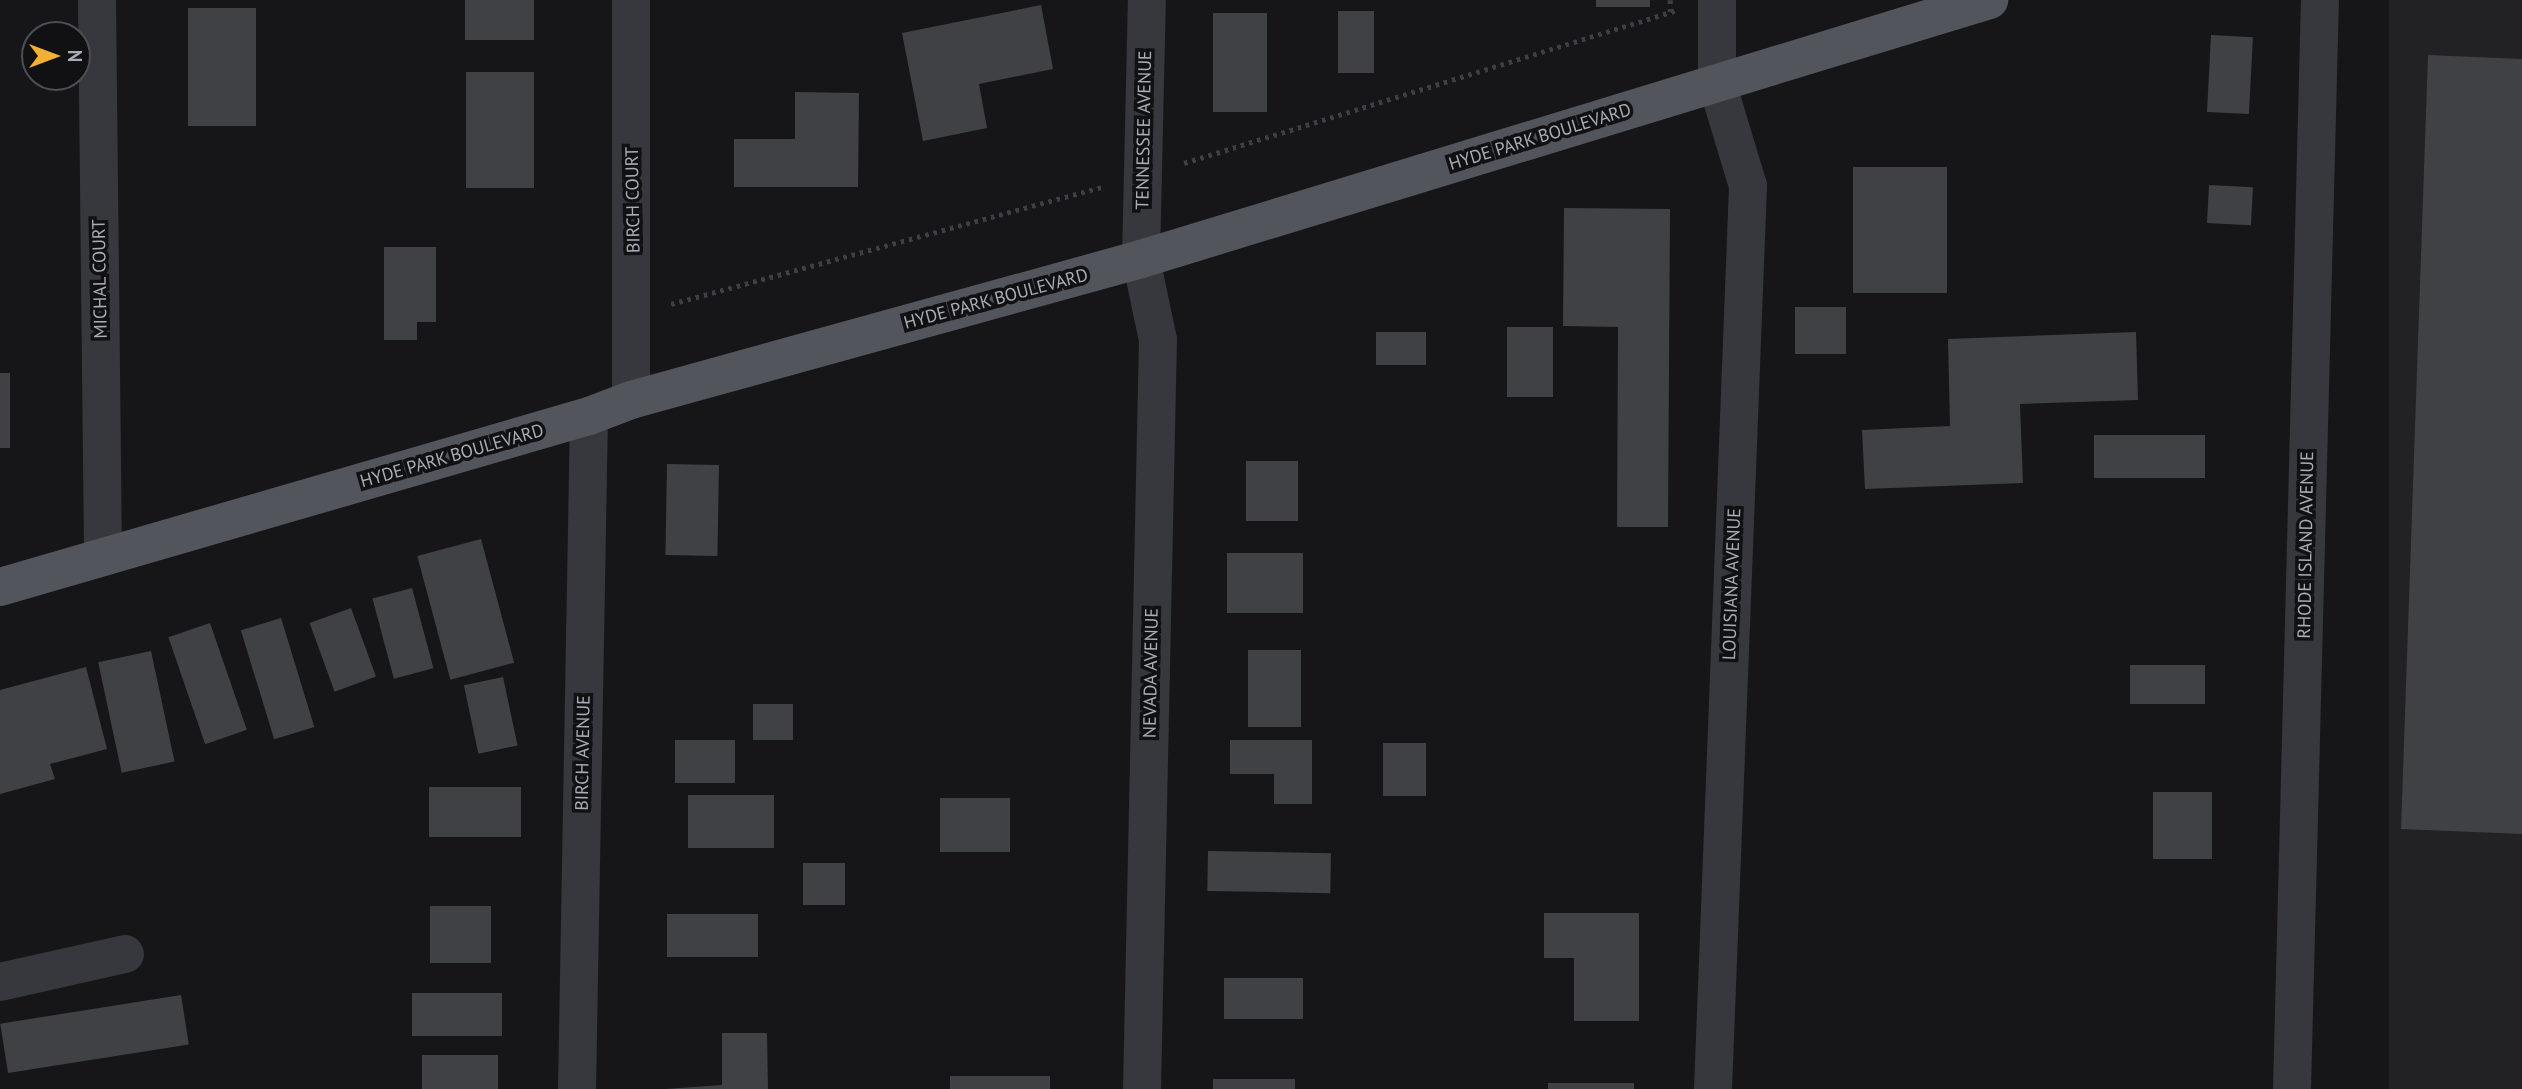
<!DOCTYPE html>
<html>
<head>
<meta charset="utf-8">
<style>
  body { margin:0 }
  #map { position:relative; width:2522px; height:1089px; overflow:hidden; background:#161618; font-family:"PT Sans",sans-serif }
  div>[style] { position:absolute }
  .built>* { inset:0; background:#222225; transform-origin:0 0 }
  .building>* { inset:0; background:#404145; transform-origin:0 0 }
  .path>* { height:4.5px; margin-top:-2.25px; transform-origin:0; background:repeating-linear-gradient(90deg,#3d3f44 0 3.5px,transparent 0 8.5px) }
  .minor>* { height:38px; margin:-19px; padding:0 19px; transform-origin:19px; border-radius:19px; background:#37383d }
  .major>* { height:38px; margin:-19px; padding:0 19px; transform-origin:19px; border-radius:19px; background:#53555c }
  span { translate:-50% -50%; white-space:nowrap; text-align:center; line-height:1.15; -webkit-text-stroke:7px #111113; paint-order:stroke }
  .street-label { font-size:18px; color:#a8adb8 }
  .north { position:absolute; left:21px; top:21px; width:70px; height:70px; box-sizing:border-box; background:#111113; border:2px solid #4d4f55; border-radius:50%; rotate:90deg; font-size:19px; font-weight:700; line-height:28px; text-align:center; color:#a8adb8 }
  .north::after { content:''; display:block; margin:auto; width:24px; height:32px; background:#f2b134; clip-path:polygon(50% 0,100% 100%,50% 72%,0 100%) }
</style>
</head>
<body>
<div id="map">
  <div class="built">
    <i style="left:2389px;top:0;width:133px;height:1089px"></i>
  </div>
  <div class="building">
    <i style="left:465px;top:0;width:69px;height:40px"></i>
    <i style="left:1596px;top:0;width:54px;height:7px"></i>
    <i style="clip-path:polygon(1041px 5px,1053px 69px,979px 84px,987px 128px,923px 141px,902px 33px)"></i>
    <i style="left:188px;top:8px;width:68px;height:118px"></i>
    <i style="left:1338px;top:11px;width:36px;height:62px"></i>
    <i style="left:1213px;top:13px;width:54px;height:99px"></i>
    <i style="left:2211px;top:35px;width:42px;height:77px;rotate:3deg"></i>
    <i style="clip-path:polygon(2428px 55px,2522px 59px,2522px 834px,2401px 829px)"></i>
    <i style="left:466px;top:72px;width:68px;height:116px"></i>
    <i style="clip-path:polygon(795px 92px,859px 93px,858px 187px,734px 187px,734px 139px,795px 139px)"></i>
    <i style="left:1853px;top:167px;width:94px;height:126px"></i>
    <i style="left:2209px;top:185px;width:44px;height:38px;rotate:3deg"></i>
    <i style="clip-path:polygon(1564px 208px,1670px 209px,1668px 527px,1617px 527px,1618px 327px,1563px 326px)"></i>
    <i style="clip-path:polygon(384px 247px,436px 247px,436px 322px,417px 322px,417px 340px,384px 340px)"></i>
    <i style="left:1795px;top:307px;width:51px;height:47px"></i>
    <i style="left:1507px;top:327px;width:46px;height:70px"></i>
    <i style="left:1376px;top:332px;width:50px;height:33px"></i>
    <i style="clip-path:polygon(2136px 332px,2138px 400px,2020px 404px,2023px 483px,1865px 489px,1862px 430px,1950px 426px,1948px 339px)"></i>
    <i style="left:0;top:373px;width:10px;height:75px"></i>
    <i style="left:2094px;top:435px;width:111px;height:43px"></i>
    <i style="left:1246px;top:461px;width:52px;height:60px"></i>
    <i style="left:667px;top:464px;width:52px;height:91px;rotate:1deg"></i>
    <i style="left:481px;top:539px;width:128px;height:66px;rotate:75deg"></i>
    <i style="left:1227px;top:553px;width:76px;height:60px"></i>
    <i style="left:412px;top:588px;width:83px;height:41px;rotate:75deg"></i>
    <i style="left:351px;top:608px;width:73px;height:44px;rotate:70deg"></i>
    <i style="left:281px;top:618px;width:114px;height:42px;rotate:73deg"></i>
    <i style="left:210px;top:623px;width:113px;height:44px;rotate:71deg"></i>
    <i style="left:1248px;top:650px;width:53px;height:77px"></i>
    <i style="left:151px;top:651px;width:113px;height:54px;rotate:78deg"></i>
    <i style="left:2130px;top:665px;width:75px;height:39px"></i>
    <i style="clip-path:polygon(86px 667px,107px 749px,50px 764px,55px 779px,0 794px,0 690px)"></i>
    <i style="left:503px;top:677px;width:70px;height:40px;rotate:78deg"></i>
    <i style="left:753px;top:704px;width:40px;height:36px"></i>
    <i style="left:675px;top:740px;width:60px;height:43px"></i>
    <i style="clip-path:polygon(1230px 740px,1312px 740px,1312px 804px,1274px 804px,1274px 774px,1230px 774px)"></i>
    <i style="left:1383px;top:743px;width:43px;height:53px"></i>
    <i style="left:429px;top:787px;width:92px;height:50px"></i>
    <i style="left:2153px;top:792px;width:59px;height:67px"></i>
    <i style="left:688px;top:795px;width:86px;height:53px"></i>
    <i style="left:940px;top:798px;width:70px;height:54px"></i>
    <i style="left:1208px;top:851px;width:123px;height:40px;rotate:1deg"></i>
    <i style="left:803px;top:863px;width:42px;height:42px"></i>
    <i style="left:430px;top:906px;width:61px;height:57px"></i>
    <i style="clip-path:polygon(1544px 913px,1639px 913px,1639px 1021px,1574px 1021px,1574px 958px,1544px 958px)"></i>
    <i style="left:667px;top:914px;width:91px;height:43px"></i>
    <i style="left:1224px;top:978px;width:79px;height:41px"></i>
    <i style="left:412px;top:993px;width:90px;height:43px"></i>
    <i style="left:181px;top:995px;width:50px;height:183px;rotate:81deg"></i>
    <i style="clip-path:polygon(722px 1033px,767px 1033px,768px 1089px,665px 1089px,722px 1085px)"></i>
    <i style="left:422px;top:1055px;width:76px;height:34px"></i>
    <i style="left:950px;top:1076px;width:100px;height:13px"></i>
    <i style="left:1213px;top:1079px;width:82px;height:10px"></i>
    <i style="left:1548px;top:1083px;width:86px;height:6px"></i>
  </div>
  <div class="path">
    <i style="left:1670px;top:12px;width:12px;rotate:-90deg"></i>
    <i style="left:1184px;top:163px;width:516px;rotate:-17.24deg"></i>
    <i style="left:671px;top:304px;width:447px;rotate:-15.2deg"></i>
  </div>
  <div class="minor">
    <i style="left:97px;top:0;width:557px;rotate:89.38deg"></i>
    <i style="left:631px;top:0;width:400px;rotate:90deg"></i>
    <i style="left:0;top:982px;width:128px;rotate:-12.6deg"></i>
    <i style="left:577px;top:1089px;width:673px;rotate:-88.98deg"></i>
    <i style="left:1142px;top:1089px;width:749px;rotate:-88.78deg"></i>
    <i style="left:1158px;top:340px;width:83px;rotate:-101.9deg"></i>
    <i style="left:1141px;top:259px;width:259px;rotate:-88.7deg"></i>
    <i style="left:1713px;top:1089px;width:904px;rotate:-87.78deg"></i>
    <i style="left:1748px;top:186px;width:108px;rotate:-106.8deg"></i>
    <i style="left:1717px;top:83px;width:83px;rotate:-90deg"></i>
    <i style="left:2292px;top:1089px;width:1089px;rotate:-88.53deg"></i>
  </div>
  <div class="major">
    <i style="left:0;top:587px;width:613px;rotate:-16.19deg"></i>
    <i style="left:589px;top:416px;width:45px;rotate:-20.9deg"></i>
    <i style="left:631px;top:400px;width:529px;rotate:-15.45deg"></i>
    <i style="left:1141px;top:259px;width:887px;rotate:-16.98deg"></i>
  </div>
  <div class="street-label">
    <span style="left:1144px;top:130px;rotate:-89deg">TENNESSEE AVENUE</span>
    <span style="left:1540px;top:137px;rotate:-17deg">HYDE PARK BOULEVARD</span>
    <span style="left:633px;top:200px;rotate:-91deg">BIRCH COURT</span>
    <span style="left:100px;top:279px;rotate:-91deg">MICHAL COURT</span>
    <span style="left:996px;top:299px;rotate:-15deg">HYDE PARK BOULEVARD</span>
    <span style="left:452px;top:456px;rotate:-16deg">HYDE PARK BOULEVARD</span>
    <span style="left:2306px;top:545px;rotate:-89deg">RHODE ISLAND AVENUE</span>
    <span style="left:1732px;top:584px;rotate:-88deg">LOUISIANA AVENUE</span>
    <span style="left:1151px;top:673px;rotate:-89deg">NEVADA AVENUE</span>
    <span style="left:583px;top:753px;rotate:-89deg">BIRCH AVENUE</span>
  </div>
  <div class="north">N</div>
</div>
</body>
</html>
